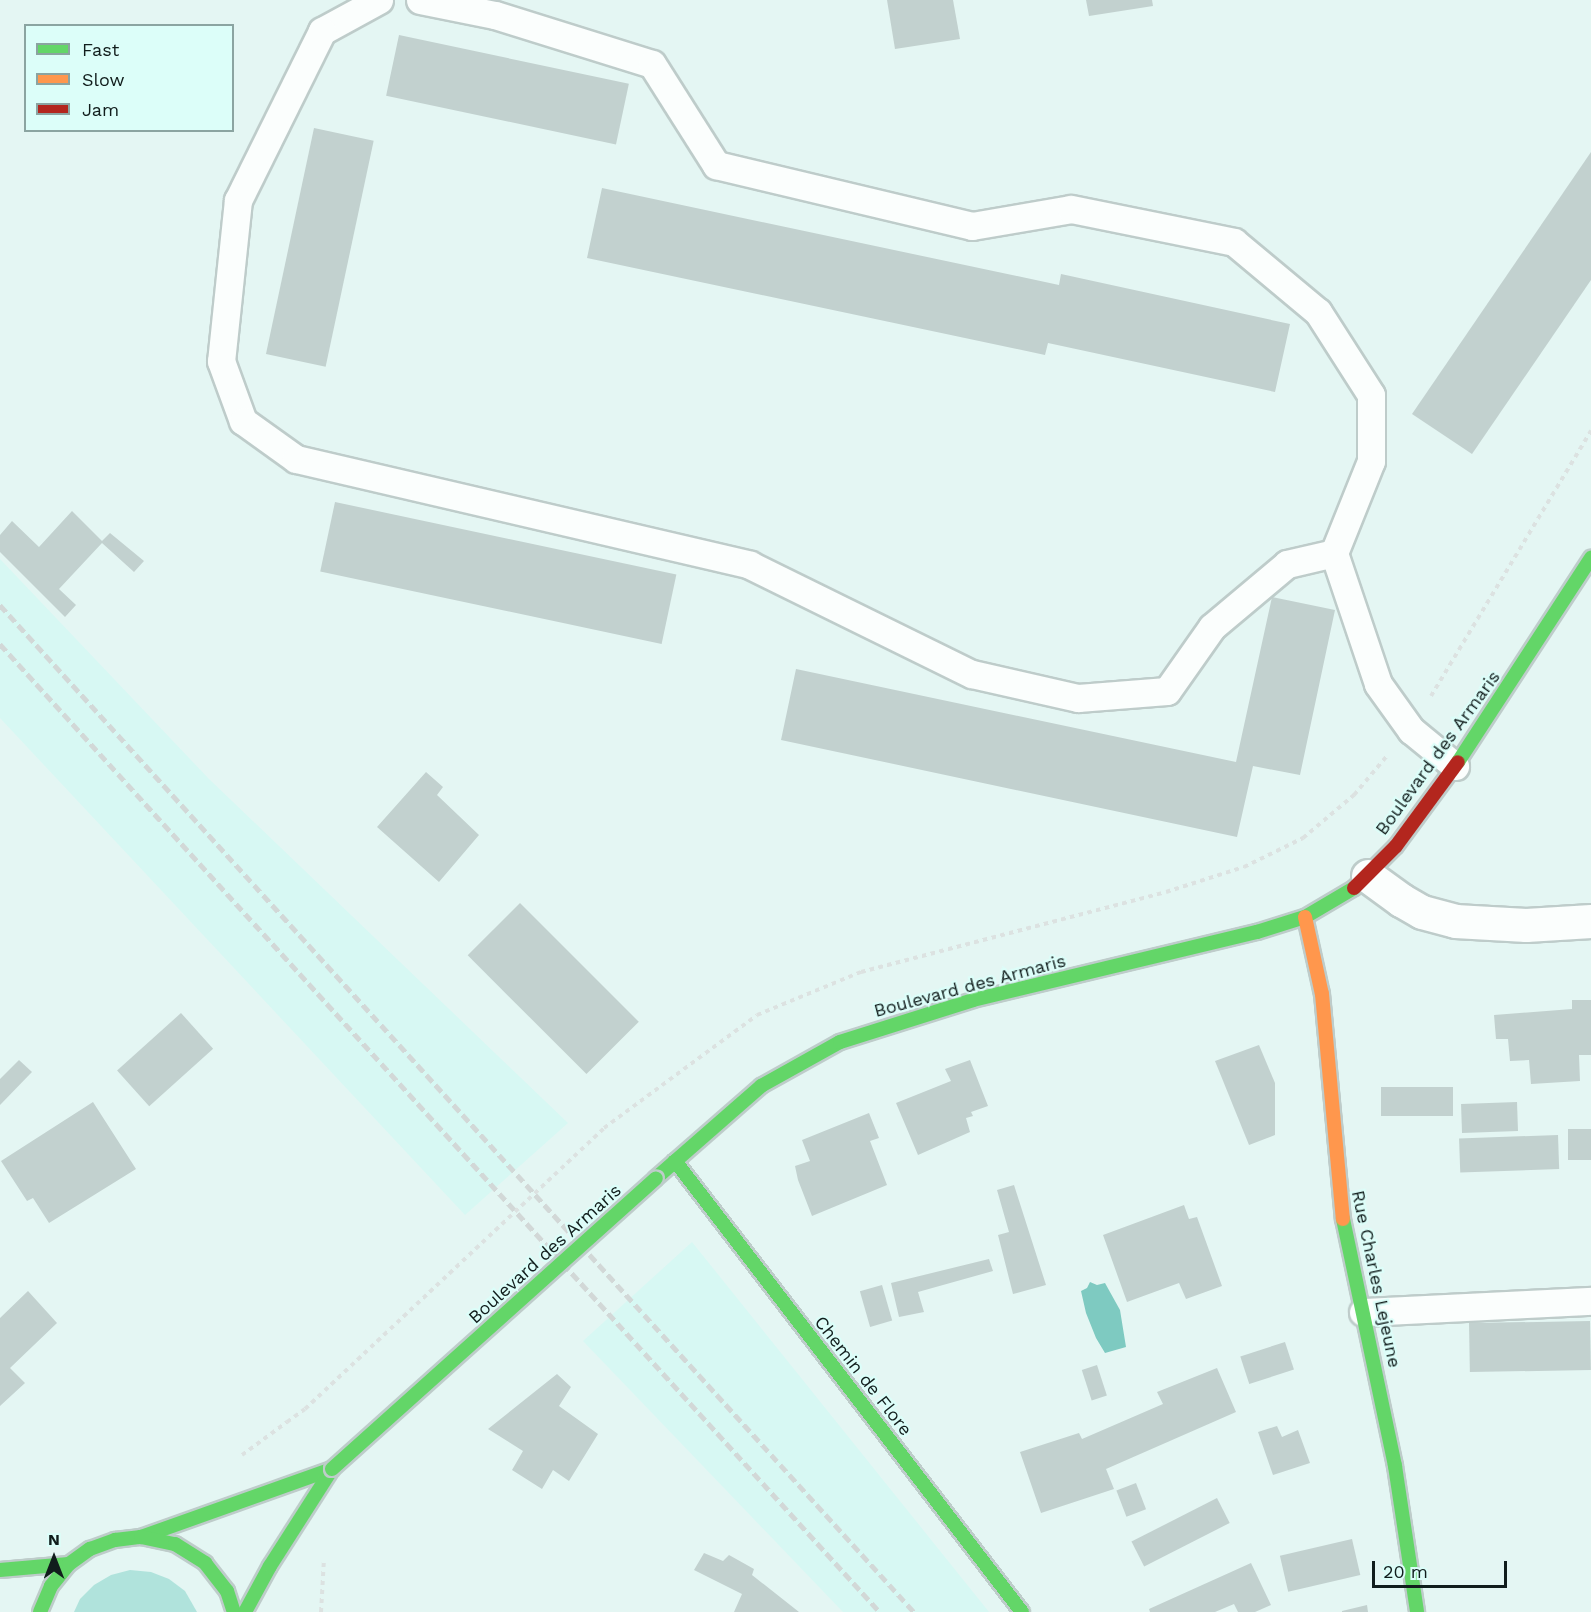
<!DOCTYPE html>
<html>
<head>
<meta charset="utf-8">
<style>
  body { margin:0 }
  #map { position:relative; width:1591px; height:1612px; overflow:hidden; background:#e4f6f3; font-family:"Work Sans",sans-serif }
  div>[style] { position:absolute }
  .built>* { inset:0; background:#d7f8f3 }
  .green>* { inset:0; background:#b0e3dc }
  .water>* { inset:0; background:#7ecac1 }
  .building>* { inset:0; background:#c2d1cf; transform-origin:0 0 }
  .path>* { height:4px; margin-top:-2px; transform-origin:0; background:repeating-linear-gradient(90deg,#dce2e1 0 4.5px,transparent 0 9px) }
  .roads { filter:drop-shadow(2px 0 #beccca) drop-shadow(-2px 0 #beccca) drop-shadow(0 2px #beccca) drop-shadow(0 -2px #beccca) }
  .lane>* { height:27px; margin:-13.5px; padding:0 13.5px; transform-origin:13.5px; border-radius:13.5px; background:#fbfefd }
  .street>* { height:33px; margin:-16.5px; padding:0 16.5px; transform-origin:16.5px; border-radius:16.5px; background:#fbfefd }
  .fast>* { height:14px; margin:-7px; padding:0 7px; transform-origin:7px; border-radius:7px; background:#63d668 }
  .slow>* { height:14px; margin:-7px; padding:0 7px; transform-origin:7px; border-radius:7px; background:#ff974d }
  .jam>* { height:14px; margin:-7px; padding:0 7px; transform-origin:7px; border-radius:7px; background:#b3261e }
  .rail>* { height:4.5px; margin-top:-2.25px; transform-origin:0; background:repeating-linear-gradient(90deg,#d2d8d7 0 9px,transparent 0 13.5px) }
  .path-bridge>* { height:4px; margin-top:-2px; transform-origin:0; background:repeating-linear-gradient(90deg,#dce2e1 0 4.5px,transparent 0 9px) }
  .bridges { filter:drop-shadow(2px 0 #beccca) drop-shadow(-2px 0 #beccca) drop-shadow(0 2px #beccca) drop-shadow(0 -2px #beccca) }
  .fast-bridge>* { height:14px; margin:-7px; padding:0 7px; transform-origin:7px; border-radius:7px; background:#63d668 }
  span { translate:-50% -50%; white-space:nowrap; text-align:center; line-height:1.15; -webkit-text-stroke:4.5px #dcfef9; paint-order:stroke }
  .street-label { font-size:18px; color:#111d1c }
  .legend { position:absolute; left:24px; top:24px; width:210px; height:108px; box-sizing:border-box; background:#dcfef9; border:2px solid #8ba4a1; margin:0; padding:8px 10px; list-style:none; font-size:18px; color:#111d1c }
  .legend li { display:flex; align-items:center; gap:12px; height:30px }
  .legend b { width:30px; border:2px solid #8ba4a1 }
  .north { position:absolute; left:24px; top:1528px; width:60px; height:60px; -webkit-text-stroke:4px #dcfef9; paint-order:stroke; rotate:0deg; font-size:16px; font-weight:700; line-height:24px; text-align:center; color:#111d1c }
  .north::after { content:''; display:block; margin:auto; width:21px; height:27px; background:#111d1c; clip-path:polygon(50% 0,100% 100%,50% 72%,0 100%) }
  .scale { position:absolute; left:1372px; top:1561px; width:135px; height:27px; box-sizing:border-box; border:3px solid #111d1c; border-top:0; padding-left:8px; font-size:18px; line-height:21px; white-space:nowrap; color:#111d1c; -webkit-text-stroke:4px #dcfef9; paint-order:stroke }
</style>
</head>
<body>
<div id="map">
  <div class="built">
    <i style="clip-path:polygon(0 559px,209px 779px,568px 1123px,465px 1215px,0 718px)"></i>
    <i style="clip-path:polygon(692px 1242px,989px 1612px,843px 1612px,583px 1341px)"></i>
  </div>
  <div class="green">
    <i style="clip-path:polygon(130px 1570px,151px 1572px,169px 1579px,185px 1591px,197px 1612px,74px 1612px,80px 1599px,94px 1585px,111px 1575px)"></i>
  </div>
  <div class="water">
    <i style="clip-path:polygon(1090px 1282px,1097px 1285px,1105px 1283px,1120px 1310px,1126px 1347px,1105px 1353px,1096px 1338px,1086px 1313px,1081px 1291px,1087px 1288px)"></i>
  </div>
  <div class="building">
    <i style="clip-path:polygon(887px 0,953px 0,960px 39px,895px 49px)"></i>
    <i style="clip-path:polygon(1086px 0,1152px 0,1153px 6px,1089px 16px)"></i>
    <i style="left:399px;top:35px;width:235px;height:62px;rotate:12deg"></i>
    <i style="left:314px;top:128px;width:61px;height:231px;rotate:12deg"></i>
    <i style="clip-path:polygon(1591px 152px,1591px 280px,1472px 454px,1412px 414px)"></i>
    <i style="clip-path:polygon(602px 188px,1059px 285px,1061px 274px,1290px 324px,1275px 392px,1048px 343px,1045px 355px,587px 258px)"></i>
    <i style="left:335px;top:502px;width:349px;height:71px;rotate:12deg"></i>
    <i style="clip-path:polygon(72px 511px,102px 541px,110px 533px,144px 561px,134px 572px,102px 543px,59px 589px,76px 605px,65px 617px,0 552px,0 535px,12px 521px,39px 547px)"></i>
    <i style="clip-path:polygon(1272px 597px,1335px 610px,1300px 775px,1253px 766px,1237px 837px,781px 740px,796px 669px,1236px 762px)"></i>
    <i style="clip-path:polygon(426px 772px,443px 787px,437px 795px,479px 835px,439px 882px,377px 827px)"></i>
    <i style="left:520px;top:903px;width:168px;height:74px;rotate:45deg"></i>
    <i style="clip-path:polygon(1572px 1000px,1591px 1000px,1591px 1055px,1579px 1055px,1580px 1081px,1531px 1084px,1529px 1060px,1510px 1061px,1508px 1039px,1496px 1039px,1494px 1015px,1572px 1009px)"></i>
    <i style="left:181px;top:1013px;width:48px;height:86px;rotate:48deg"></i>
    <i style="clip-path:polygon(1259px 1045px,1275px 1083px,1275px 1135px,1249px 1145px,1215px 1061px)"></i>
    <i style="clip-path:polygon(19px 1060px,32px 1072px,0 1105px,0 1079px)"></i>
    <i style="clip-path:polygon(970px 1060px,988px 1106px,971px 1112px,973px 1116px,966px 1118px,970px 1132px,918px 1155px,896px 1103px,951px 1081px,945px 1069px)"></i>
    <i style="left:1453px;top:1087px;width:29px;height:72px;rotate:90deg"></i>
    <i style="clip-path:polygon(93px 1102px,136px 1169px,49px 1223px,33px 1198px,27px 1201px,1px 1161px)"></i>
    <i style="left:1517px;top:1102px;width:29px;height:56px;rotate:88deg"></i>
    <i style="clip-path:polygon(869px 1113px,879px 1138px,870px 1141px,887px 1185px,812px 1216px,798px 1180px,795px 1166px,810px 1161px,802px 1140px)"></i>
    <i style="left:1591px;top:1129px;width:31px;height:23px;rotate:90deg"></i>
    <i style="left:1558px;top:1135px;width:34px;height:99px;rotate:88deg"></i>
    <i style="clip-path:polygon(1014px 1185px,1046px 1285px,1013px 1294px,998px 1235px,1009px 1232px,997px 1190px)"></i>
    <i style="clip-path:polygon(1184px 1205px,1189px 1219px,1197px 1217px,1222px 1286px,1186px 1299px,1179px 1283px,1127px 1302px,1103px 1235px)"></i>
    <i style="clip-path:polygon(989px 1259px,993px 1271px,918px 1292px,924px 1312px,899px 1317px,891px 1283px)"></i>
    <i style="left:882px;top:1285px;width:37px;height:23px;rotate:74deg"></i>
    <i style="clip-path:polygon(28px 1291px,57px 1323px,10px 1368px,25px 1383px,0 1406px,0 1318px)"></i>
    <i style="left:1590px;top:1321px;width:49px;height:121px;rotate:89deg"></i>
    <i style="left:1285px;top:1342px;width:29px;height:47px;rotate:72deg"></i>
    <i style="left:1097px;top:1365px;width:32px;height:16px;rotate:72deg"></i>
    <i style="clip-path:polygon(1217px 1368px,1236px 1412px,1106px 1469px,1114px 1489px,1041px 1513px,1020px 1452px,1079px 1433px,1082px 1439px,1163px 1404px,1157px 1392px)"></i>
    <i style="clip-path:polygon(557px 1374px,571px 1387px,559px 1406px,598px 1434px,569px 1481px,553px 1470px,542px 1489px,512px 1470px,523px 1451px,488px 1429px)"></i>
    <i style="clip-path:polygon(1277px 1426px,1282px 1437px,1298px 1430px,1310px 1463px,1273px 1475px,1258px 1432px)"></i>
    <i style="left:1136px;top:1483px;width:28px;height:21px;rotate:69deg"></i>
    <i style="left:1217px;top:1498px;width:28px;height:96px;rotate:63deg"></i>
    <i style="left:1352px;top:1539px;width:37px;height:74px;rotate:77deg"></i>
    <i style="clip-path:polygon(704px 1553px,723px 1561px,729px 1555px,754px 1569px,752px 1575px,799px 1612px,734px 1612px,742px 1594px,694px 1570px)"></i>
    <i style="clip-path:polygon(1251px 1563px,1271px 1605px,1255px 1612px,1238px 1612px,1234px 1604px,1215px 1612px,1150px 1612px,1149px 1609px)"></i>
    <i style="clip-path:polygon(1367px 1605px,1368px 1612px,1342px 1612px,1342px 1611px)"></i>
  </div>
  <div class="path">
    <i style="left:1431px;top:696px;width:310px;rotate:-58.9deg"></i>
    <i style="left:604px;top:1128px;width:190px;rotate:-36.4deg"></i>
    <i style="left:757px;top:1015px;width:113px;rotate:-22.5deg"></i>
    <i style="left:861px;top:972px;width:315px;rotate:-14.7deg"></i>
    <i style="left:1166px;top:892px;width:82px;rotate:-17.8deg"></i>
    <i style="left:1244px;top:867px;width:66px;rotate:-26.2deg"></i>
    <i style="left:1303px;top:838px;width:67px;rotate:-40.1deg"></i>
    <i style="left:1354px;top:795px;width:50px;rotate:-49.9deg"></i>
    <i style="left:242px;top:1455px;width:56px;rotate:-36.3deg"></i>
    <i style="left:321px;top:1612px;width:53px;rotate:-86.8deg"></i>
  </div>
  <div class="roads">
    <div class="lane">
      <i style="left:379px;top:0;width:65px;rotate:151.5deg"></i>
      <i style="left:322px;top:31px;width:189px;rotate:116.4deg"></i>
      <i style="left:238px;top:200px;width:162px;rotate:96deg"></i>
      <i style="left:221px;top:361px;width:64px;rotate:69.9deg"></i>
      <i style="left:243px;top:421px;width:65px;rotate:35.6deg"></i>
      <i style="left:296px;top:459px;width:466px;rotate:13.1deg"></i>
      <i style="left:750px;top:565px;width:247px;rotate:26.2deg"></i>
      <i style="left:972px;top:674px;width:109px;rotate:12.8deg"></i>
      <i style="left:1078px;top:698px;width:89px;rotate:-4.5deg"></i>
      <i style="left:1167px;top:691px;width:78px;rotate:-54.9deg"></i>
      <i style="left:1212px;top:627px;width:98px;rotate:-40deg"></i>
      <i style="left:1287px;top:564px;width:48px;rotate:-13.2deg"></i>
      <i style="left:420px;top:0;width:76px;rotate:11.3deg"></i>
      <i style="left:495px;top:15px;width:164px;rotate:17.3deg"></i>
      <i style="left:652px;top:64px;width:120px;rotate:57.6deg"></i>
      <i style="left:716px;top:165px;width:263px;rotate:13.4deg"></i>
      <i style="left:972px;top:226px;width:100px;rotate:-9.7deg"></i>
      <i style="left:1071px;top:209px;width:166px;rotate:11.4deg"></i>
      <i style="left:1234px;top:242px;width:109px;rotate:39.8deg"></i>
      <i style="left:1318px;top:312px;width:98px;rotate:57.4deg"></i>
      <i style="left:1371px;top:395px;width:66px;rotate:90deg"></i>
      <i style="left:1371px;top:461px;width:99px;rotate:111.9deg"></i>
      <i style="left:1334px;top:553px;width:138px;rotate:71.4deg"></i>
      <i style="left:1378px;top:684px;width:57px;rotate:54.3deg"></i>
      <i style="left:1411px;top:730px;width:57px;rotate:39.3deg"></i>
      <i style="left:1363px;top:1312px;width:228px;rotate:-2.8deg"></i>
    </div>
    <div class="street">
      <i style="left:1368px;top:876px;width:41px;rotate:36deg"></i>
      <i style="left:1401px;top:900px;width:24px;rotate:30deg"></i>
      <i style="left:1422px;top:912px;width:34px;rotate:15deg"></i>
      <i style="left:1455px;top:921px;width:71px;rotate:3.2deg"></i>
      <i style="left:1526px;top:925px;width:65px;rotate:-3.5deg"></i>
    </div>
    <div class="fast">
      <i style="left:1458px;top:762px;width:244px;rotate:-56.9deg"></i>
      <i style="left:675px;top:1161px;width:569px;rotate:52.43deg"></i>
      <i style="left:656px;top:1178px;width:140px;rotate:-41.2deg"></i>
      <i style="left:761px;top:1086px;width:90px;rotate:-29.1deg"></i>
      <i style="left:840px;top:1042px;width:139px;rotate:-17.5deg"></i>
      <i style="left:973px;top:1000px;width:292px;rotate:-13.5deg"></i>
      <i style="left:1257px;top:932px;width:50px;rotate:-17.4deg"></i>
      <i style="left:1305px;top:917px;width:57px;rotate:-30.6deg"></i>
      <i style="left:1343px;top:1219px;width:252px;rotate:78.1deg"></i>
      <i style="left:1395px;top:1466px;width:148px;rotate:81.4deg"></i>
      <i style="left:141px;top:1537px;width:203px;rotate:-19.6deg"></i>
      <i style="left:0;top:1570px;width:69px;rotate:-5deg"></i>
      <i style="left:40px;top:1612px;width:28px;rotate:-67deg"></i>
      <i style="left:51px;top:1586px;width:28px;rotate:-51deg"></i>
      <i style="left:69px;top:1564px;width:26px;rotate:-36deg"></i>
      <i style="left:90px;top:1549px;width:27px;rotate:-20deg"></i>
      <i style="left:115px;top:1540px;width:26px;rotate:-7deg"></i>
      <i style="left:141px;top:1537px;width:35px;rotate:12deg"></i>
      <i style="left:175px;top:1544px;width:36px;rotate:32deg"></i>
      <i style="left:205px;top:1563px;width:36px;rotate:52deg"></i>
      <i style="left:227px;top:1591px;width:22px;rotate:72deg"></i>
      <i style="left:245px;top:1612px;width:52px;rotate:-61.5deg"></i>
      <i style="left:270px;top:1566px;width:115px;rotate:-57.4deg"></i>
    </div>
    <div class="slow">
      <i style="left:1305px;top:917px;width:79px;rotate:77.6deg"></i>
      <i style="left:1322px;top:994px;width:226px;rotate:84.7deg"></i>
    </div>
    <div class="jam">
      <i style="left:1354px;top:888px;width:59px;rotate:-45deg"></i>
      <i style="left:1396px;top:846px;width:104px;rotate:-53.6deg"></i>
    </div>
  </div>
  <div class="rail">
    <i style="left:0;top:605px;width:1360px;rotate:47.77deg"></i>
    <i style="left:0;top:644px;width:1308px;rotate:47.73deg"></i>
  </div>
  <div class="path-bridge">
    <i style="left:287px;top:1422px;width:22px;rotate:-36deg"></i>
    <i style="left:305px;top:1409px;width:410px;rotate:-43.2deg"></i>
  </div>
  <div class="bridges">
    <div class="fast-bridge">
      <i style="left:332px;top:1469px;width:435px;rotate:-41.9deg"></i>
    </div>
  </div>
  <div class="street-label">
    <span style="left:1438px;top:753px;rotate:-54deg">Boulevard des Armaris</span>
    <span style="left:970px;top:986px;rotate:-15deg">Boulevard des Armaris</span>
    <span style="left:545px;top:1254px;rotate:-42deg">Boulevard des Armaris</span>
    <span style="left:1376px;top:1279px;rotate:78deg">Rue Charles Lejeune</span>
    <span style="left:863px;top:1376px;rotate:52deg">Chemin de Flore</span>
  </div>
  <ul class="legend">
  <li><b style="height:8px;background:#63d668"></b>Fast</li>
  <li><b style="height:8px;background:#ff974d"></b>Slow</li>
  <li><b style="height:8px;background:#b3261e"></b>Jam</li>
  </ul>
  <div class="north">N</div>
  <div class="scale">20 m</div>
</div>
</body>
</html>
